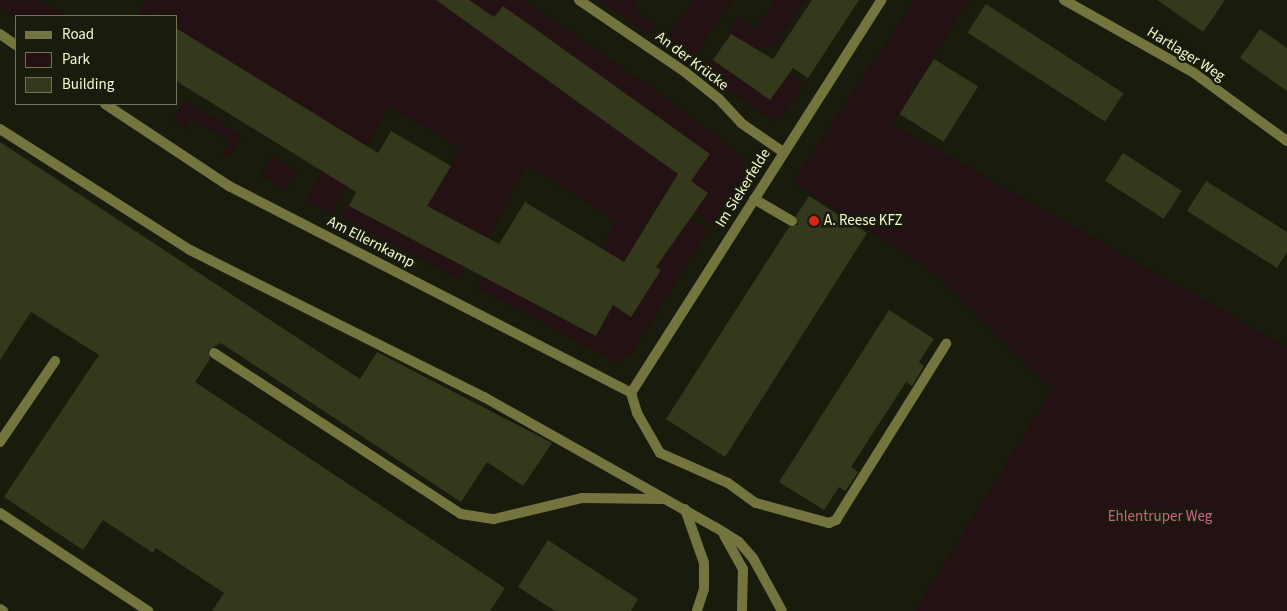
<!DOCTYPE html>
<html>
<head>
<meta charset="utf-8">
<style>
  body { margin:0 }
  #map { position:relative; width:1287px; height:611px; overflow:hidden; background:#191b0d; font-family:"Source Sans 3",sans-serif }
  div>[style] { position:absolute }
  .green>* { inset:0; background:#241113; transform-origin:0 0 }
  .building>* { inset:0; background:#34391c; transform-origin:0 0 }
  .service>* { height:10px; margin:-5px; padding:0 5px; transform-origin:5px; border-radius:5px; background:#74743e }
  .minor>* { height:10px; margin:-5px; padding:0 5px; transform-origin:5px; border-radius:5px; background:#74743e }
  .dots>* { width:14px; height:14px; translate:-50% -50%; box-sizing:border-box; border:2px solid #191b0d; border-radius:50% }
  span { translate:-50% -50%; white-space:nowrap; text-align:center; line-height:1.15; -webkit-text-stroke:5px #191b0d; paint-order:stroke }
  .street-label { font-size:15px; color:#f5f9cd }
  .poi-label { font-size:15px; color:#f5f9cd }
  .left { translate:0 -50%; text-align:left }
  .park-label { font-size:15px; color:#ce6482 }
  .legend { position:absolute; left:15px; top:15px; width:162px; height:90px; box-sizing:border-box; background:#191b0d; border:1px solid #71745a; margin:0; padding:6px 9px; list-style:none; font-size:15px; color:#f5f9cd }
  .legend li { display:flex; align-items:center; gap:10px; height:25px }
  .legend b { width:25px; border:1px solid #71745a }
</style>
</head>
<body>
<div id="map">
  <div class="green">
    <i style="clip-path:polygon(0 0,38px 0,70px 16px,16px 18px,0 7px)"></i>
    <i style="clip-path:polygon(146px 0,524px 0,669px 100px,744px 158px,747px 171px,712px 225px,695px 213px,708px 193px,691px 181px,709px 153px,503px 6px,482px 33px,678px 174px,647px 219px,676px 239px,691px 218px,709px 230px,632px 353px,617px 363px,477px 288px,483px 276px,596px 336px,613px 305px,631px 317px,660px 270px,631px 251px,602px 298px,499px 244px,515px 218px,590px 264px,616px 221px,526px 164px,478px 259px,472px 256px,459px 279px,342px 218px,349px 206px,462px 266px,366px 174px,379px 151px,438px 187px,461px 148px,388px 106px,332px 214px,307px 201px,322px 171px,331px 177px,355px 139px,176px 28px,176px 16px,151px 12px,144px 16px,138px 12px)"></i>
    <i style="clip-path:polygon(600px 0,638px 0,633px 8px,656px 25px,650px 35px)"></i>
    <i style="clip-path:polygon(694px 0,733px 0,689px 63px,663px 44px)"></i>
    <i style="clip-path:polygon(775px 0,805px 0,775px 45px,753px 49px,731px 34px,729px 30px,738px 16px,755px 29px)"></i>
    <i style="clip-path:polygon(915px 0,969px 0,892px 124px,1287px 347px,1287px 611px,915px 611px,1052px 390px,935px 273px,793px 182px)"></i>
    <i style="clip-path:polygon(713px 60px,770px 100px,789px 74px,804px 85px,783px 116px,772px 121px,703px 73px)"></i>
    <i style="clip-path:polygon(184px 100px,238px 133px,241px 137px,229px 157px,223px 153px,230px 141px,191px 118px,185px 129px,172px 121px)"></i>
    <i style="left:272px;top:155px;width:31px;height:23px;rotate:31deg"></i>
  </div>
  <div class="building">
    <i style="clip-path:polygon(436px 0,469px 0,494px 17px,503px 6px,710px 154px,691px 181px,708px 193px,656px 267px,661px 270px,631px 317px,613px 305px,596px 336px,349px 206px,356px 192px,176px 81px,176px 28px,378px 153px,391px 131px,451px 166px,427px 206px,499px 244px,525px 202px,624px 262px,678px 174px)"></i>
    <i style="clip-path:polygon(812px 0,859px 0,808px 78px,793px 68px,770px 100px,713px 60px,731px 34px,773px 59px)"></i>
    <i style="clip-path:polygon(1157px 0,1225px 0,1203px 32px)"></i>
    <i style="left:986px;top:4px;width:164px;height:34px;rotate:33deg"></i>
    <i style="clip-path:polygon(1260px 29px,1287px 48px,1287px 91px,1240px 58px)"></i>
    <i style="left:934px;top:59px;width:52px;height:65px;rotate:32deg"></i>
    <i style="clip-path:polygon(0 142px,360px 379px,377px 352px,552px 443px,523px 486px,487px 462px,461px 502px,221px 343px,208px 350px,210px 359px,195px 382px,505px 588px,490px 611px,212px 611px,224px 593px,156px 548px,153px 553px,103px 520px,83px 550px,4px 497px,99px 355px,31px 312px,0 360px)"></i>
    <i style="left:1123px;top:153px;width:70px;height:33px;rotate:33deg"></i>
    <i style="clip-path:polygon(1206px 181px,1287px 232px,1287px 252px,1277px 268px,1187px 211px)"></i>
    <i style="clip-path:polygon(809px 196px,867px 233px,725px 457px,666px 419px,789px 227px,798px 225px,796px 216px)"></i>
    <i style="clip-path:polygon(889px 310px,934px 339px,919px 362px,924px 366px,912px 386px,906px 382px,851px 467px,858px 472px,855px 477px,845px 491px,839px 487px,824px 510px,779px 482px)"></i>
    <i style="clip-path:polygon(548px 540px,638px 599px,631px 611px,555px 611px,518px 587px)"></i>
  </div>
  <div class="service">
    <i style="left:0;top:129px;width:225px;rotate:32.5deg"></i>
    <i style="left:190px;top:250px;width:329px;rotate:26.6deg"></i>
    <i style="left:484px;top:397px;width:265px;rotate:29.4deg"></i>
    <i style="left:715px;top:527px;width:28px;rotate:32deg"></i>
    <i style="left:739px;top:542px;width:21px;rotate:49deg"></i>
    <i style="left:753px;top:558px;width:60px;rotate:61.3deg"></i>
    <i style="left:754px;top:199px;width:44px;rotate:30.1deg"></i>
    <i style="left:214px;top:353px;width:295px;rotate:33.1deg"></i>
    <i style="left:461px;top:514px;width:33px;rotate:9deg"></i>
    <i style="left:494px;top:519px;width:90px;rotate:-13.4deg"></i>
    <i style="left:582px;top:498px;width:81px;rotate:0.7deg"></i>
    <i style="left:631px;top:393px;width:21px;rotate:73deg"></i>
    <i style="left:637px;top:413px;width:46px;rotate:60.1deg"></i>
    <i style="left:660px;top:453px;width:74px;rotate:23.8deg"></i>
    <i style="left:728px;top:483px;width:34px;rotate:36deg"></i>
    <i style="left:756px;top:503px;width:76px;rotate:15.3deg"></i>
    <i style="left:829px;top:523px;width:8px;rotate:-23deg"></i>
    <i style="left:836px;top:520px;width:208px;rotate:-58deg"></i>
    <i style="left:0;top:442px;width:98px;rotate:-55.8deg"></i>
    <i style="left:685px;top:509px;width:57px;rotate:70.6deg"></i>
    <i style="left:704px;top:563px;width:26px;rotate:90deg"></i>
    <i style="left:704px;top:589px;width:23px;rotate:108deg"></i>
    <i style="left:0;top:513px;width:178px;rotate:33.5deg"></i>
    <i style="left:724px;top:535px;width:39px;rotate:61deg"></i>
    <i style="left:743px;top:569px;width:42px;rotate:91.4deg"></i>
    <i style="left:0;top:609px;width:4px;rotate:34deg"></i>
  </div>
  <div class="minor">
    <i style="left:579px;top:0;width:128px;rotate:34.2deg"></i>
    <i style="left:685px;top:72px;width:43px;rotate:38.5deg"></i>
    <i style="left:719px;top:99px;width:33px;rotate:47deg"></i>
    <i style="left:741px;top:123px;width:51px;rotate:34.6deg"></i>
    <i style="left:1064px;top:0;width:149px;rotate:29.3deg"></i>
    <i style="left:1194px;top:73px;width:115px;rotate:36.2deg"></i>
    <i style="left:0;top:34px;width:19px;rotate:35deg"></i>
    <i style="left:105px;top:104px;width:149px;rotate:33.5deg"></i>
    <i style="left:229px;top:186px;width:452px;rotate:27.2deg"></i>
    <i style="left:631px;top:393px;width:466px;rotate:-57.5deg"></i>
  </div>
  <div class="dots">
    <i style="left:814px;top:221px;background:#d7271b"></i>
  </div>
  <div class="street-label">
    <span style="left:1186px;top:54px;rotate:32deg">Hartlager Weg</span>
    <span style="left:692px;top:61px;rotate:37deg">An der Krücke</span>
    <span style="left:743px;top:188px;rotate:-58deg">Im Siekerfelde</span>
    <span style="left:371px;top:242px;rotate:27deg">Am Ellernkamp</span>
  </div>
  <div class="poi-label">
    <span class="left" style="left:824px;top:221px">A. Reese KFZ</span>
  </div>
  <div class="park-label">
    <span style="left:1160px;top:517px">Ehlentruper Weg</span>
  </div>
  <ul class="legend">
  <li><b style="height:6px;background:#74743e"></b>Road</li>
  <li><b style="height:14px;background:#241113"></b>Park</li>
  <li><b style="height:14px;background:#34391c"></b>Building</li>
  </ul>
</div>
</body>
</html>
